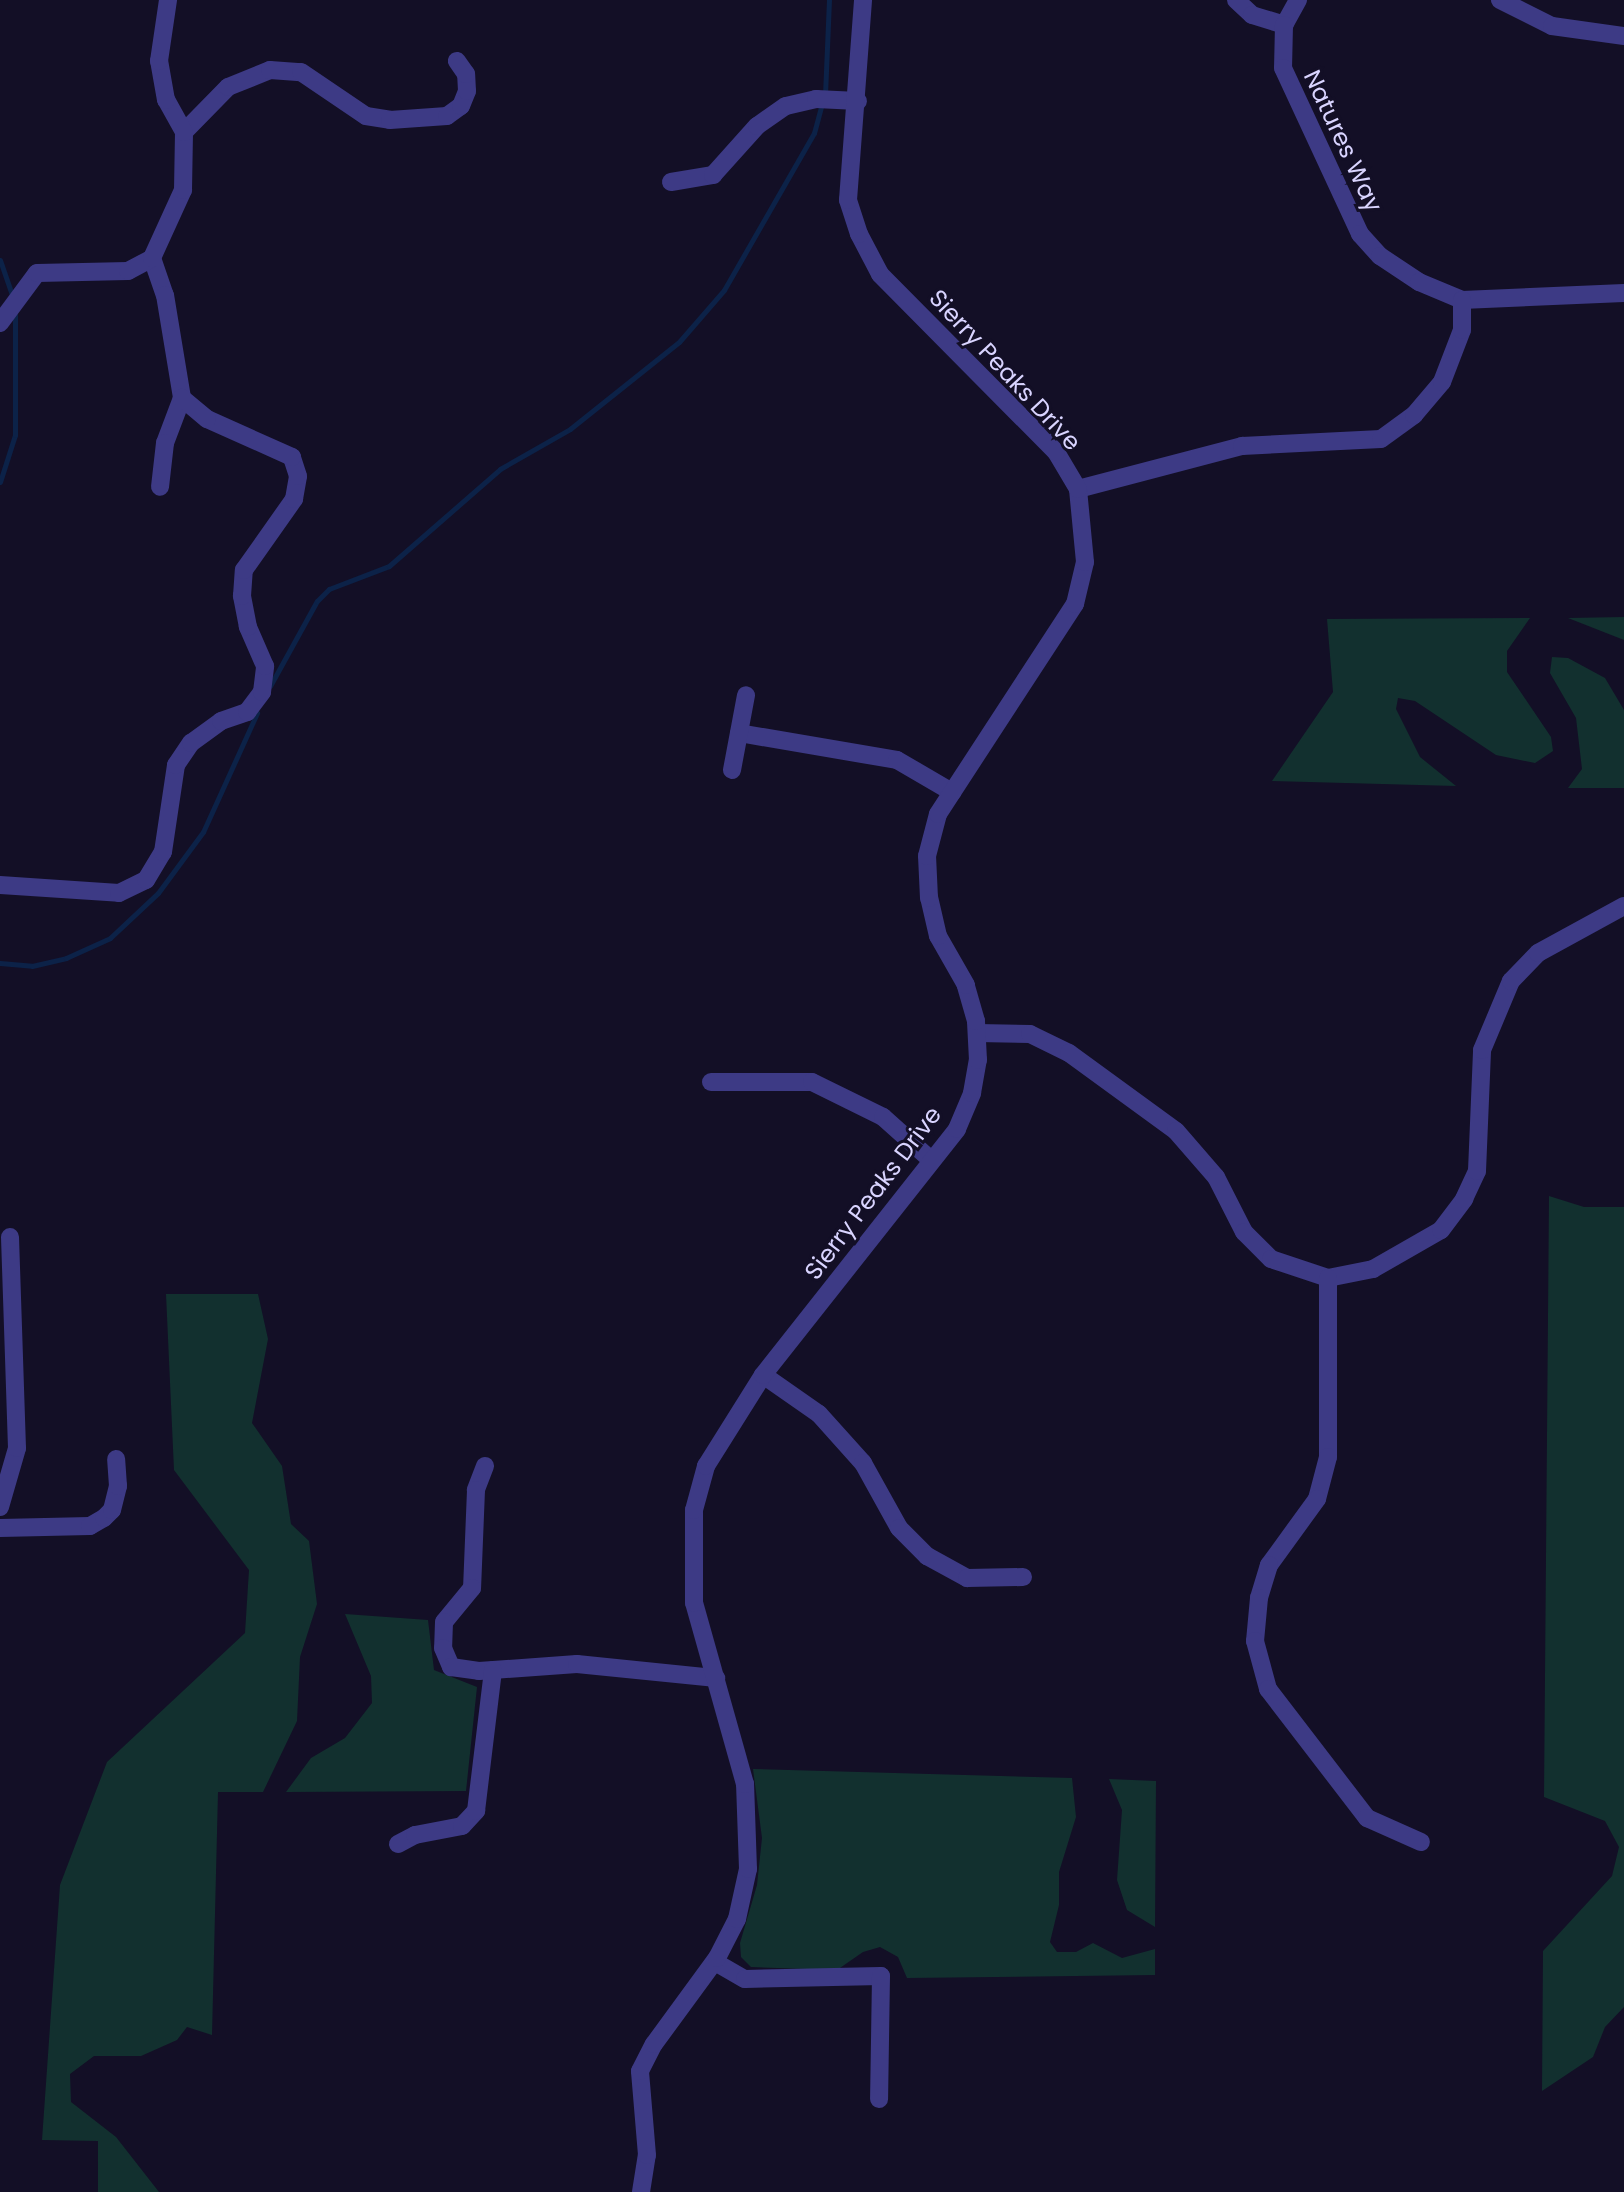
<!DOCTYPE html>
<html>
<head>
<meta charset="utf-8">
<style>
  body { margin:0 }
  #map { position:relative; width:1624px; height:2192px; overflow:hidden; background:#130f26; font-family:Poppins,sans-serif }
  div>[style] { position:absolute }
  .green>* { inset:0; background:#12302f }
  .stream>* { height:5px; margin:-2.5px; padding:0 2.5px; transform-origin:2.5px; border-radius:2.5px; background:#0c2248 }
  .minor>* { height:18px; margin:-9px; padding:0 9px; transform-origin:9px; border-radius:9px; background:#3d3a85 }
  span { translate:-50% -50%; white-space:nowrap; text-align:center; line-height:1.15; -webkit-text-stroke:6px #130f26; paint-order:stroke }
  .street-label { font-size:24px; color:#d9d4ff }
</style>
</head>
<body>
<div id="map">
  <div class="green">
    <i style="clip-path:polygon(1624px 617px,1624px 640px,1568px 618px)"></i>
    <i style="clip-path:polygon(1530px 618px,1507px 651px,1507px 672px,1551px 737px,1553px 751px,1535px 763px,1496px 755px,1415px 701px,1398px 698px,1396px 709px,1420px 757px,1456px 786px,1272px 781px,1333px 692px,1327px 619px)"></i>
    <i style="clip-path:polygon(1552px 657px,1568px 658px,1605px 678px,1624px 710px,1624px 788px,1568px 788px,1582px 769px,1576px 718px,1550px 673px)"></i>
    <i style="clip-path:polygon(1549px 1196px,1584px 1207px,1624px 1207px,1624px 2007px,1605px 2027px,1593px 2057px,1542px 2091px,1543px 1951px,1612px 1876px,1619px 1847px,1605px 1821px,1544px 1797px)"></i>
    <i style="clip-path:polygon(166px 1294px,258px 1294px,268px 1339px,252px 1423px,282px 1466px,291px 1524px,309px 1541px,317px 1604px,300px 1657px,297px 1721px,263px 1792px,218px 1792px,212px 2035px,187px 2027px,177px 2040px,141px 2056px,94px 2056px,70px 2074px,71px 2102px,116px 2137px,159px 2192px,98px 2192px,98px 2141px,42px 2140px,60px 1885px,107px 1762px,245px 1633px,249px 1570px,174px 1470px)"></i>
    <i style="clip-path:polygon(345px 1614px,428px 1620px,434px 1670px,477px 1687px,466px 1791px,286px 1792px,311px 1758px,345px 1738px,372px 1703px,371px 1676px)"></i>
    <i style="clip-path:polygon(753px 1769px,1072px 1778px,1076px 1817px,1059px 1872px,1059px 1905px,1050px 1942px,1057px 1952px,1076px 1952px,1093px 1943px,1122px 1958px,1155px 1949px,1155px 1975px,907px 1978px,898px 1957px,880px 1947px,863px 1952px,837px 1970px,751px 1967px,741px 1957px,740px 1943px,757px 1885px,762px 1838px)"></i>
    <i style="clip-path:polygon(1109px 1779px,1156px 1781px,1155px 1927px,1127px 1910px,1117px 1880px,1122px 1810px)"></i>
  </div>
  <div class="stream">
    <i style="left:825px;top:95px;width:95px;rotate:-87.6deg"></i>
    <i style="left:0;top:260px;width:39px;rotate:71deg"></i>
    <i style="left:0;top:482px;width:49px;rotate:-72.3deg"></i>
    <i style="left:15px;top:435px;width:120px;rotate:-90deg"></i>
    <i style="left:270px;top:686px;width:97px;rotate:-61.1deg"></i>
    <i style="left:317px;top:601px;width:17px;rotate:-45deg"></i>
    <i style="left:329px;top:589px;width:64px;rotate:-21deg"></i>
    <i style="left:389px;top:566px;width:147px;rotate:-41.1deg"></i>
    <i style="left:500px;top:469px;width:81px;rotate:-29.7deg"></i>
    <i style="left:570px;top:429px;width:139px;rotate:-38.6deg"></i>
    <i style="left:679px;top:342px;width:69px;rotate:-49.1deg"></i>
    <i style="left:724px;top:290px;width:181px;rotate:-60.2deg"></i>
    <i style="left:814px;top:133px;width:30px;rotate:-75deg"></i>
    <i style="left:0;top:963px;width:32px;rotate:5deg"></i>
    <i style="left:32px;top:966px;width:35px;rotate:-13deg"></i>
    <i style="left:66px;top:958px;width:48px;rotate:-24.4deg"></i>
    <i style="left:110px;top:938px;width:66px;rotate:-43.2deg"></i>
    <i style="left:158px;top:893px;width:76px;rotate:-53.6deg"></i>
    <i style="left:203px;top:832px;width:131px;rotate:-65.6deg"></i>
  </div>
  <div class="minor">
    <i style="left:1236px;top:0;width:22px;rotate:43deg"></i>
    <i style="left:1252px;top:15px;width:34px;rotate:17deg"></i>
    <i style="left:1298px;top:0;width:29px;rotate:119deg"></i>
    <i style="left:1284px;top:25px;width:43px;rotate:91.3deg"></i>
    <i style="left:1283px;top:68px;width:183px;rotate:65.1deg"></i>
    <i style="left:1360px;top:234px;width:30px;rotate:48deg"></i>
    <i style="left:1380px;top:256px;width:47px;rotate:33.7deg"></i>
    <i style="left:1419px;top:282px;width:47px;rotate:22.7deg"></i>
    <i style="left:1462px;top:300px;width:162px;rotate:-2.5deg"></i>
    <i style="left:1500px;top:0;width:58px;rotate:26.6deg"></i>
    <i style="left:1552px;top:26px;width:73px;rotate:7.9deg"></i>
    <i style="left:184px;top:132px;width:63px;rotate:-45.6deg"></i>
    <i style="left:228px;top:87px;width:45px;rotate:-22deg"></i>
    <i style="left:270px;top:70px;width:31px;rotate:4deg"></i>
    <i style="left:301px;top:72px;width:78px;rotate:34.1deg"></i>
    <i style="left:366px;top:116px;width:24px;rotate:9deg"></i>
    <i style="left:390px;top:120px;width:57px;rotate:-4deg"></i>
    <i style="left:447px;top:116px;width:17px;rotate:-36deg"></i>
    <i style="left:461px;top:106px;width:16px;rotate:-68deg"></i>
    <i style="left:467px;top:91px;width:17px;rotate:-93deg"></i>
    <i style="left:466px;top:74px;width:16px;rotate:-125deg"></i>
    <i style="left:671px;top:182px;width:43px;rotate:-9.5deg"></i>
    <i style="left:713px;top:175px;width:66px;rotate:-48.1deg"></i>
    <i style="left:757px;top:126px;width:35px;rotate:-35deg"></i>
    <i style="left:786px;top:106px;width:31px;rotate:-13deg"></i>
    <i style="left:816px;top:99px;width:42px;rotate:2.7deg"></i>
    <i style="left:152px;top:258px;width:39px;rotate:71deg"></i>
    <i style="left:165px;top:295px;width:104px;rotate:80.6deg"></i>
    <i style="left:182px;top:398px;width:48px;rotate:110.7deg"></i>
    <i style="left:165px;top:443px;width:44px;rotate:96.5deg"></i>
    <i style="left:0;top:323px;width:62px;rotate:-53.5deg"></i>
    <i style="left:37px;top:273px;width:91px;rotate:-1.3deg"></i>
    <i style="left:128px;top:271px;width:27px;rotate:-28deg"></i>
    <i style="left:152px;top:258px;width:75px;rotate:-65.5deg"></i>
    <i style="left:183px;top:190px;width:58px;rotate:-89deg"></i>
    <i style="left:184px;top:132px;width:37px;rotate:-119deg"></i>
    <i style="left:166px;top:100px;width:40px;rotate:-100deg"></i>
    <i style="left:159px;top:61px;width:62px;rotate:-81.6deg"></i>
    <i style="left:1078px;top:489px;width:170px;rotate:-14.7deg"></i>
    <i style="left:1242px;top:446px;width:139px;rotate:-2.9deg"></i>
    <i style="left:1381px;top:439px;width:41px;rotate:-36deg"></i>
    <i style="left:1414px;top:415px;width:43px;rotate:-49.7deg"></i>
    <i style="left:1442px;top:382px;width:56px;rotate:-69deg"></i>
    <i style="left:1462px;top:330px;width:30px;rotate:-90deg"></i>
    <i style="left:739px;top:733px;width:160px;rotate:9.7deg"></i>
    <i style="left:897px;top:760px;width:64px;rotate:30.2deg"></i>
    <i style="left:732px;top:770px;width:76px;rotate:-79.4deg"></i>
    <i style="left:0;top:885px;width:119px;rotate:3.8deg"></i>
    <i style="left:119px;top:893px;width:30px;rotate:-26deg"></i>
    <i style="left:146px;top:880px;width:33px;rotate:-59deg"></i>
    <i style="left:163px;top:852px;width:88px;rotate:-81.5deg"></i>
    <i style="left:176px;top:765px;width:27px;rotate:-56deg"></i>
    <i style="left:191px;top:743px;width:37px;rotate:-36deg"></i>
    <i style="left:221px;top:721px;width:28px;rotate:-19deg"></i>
    <i style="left:247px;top:712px;width:25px;rotate:-53deg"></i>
    <i style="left:262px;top:692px;width:26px;rotate:-83deg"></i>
    <i style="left:265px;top:666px;width:43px;rotate:-113.6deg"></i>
    <i style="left:248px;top:627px;width:32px;rotate:-101deg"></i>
    <i style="left:242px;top:596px;width:26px;rotate:-86deg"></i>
    <i style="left:244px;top:570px;width:87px;rotate:-54.8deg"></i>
    <i style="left:294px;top:499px;width:23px;rotate:-80deg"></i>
    <i style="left:298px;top:476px;width:20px;rotate:-108deg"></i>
    <i style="left:292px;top:457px;width:93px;rotate:-155.9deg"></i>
    <i style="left:207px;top:419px;width:33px;rotate:-140deg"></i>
    <i style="left:977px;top:1033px;width:53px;rotate:1.1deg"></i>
    <i style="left:1030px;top:1034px;width:43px;rotate:26deg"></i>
    <i style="left:1069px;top:1053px;width:132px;rotate:36.1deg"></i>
    <i style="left:1176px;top:1131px;width:61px;rotate:49deg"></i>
    <i style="left:1216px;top:1177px;width:62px;rotate:63deg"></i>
    <i style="left:1244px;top:1232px;width:38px;rotate:45deg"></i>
    <i style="left:1271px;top:1259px;width:60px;rotate:18.4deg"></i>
    <i style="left:1328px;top:1278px;width:46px;rotate:-11.3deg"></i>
    <i style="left:1373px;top:1269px;width:78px;rotate:-29.8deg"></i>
    <i style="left:1441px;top:1230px;width:39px;rotate:-53deg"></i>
    <i style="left:1464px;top:1199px;width:31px;rotate:-65deg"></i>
    <i style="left:1477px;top:1171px;width:121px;rotate:-87.6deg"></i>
    <i style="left:1482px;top:1050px;width:75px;rotate:-67.2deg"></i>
    <i style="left:1511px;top:981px;width:39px;rotate:-46deg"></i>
    <i style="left:1538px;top:953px;width:98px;rotate:-28.7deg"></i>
    <i style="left:711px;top:1082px;width:101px"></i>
    <i style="left:812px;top:1082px;width:79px;rotate:26.2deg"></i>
    <i style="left:883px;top:1117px;width:63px;rotate:41.8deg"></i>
    <i style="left:1328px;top:1278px;width:179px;rotate:90deg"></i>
    <i style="left:1328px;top:1457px;width:43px;rotate:104.7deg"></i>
    <i style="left:1317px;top:1499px;width:82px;rotate:126deg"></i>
    <i style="left:1269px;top:1565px;width:34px;rotate:107deg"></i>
    <i style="left:1259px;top:1598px;width:43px;rotate:95.3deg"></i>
    <i style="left:1255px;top:1641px;width:50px;rotate:74.8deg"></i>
    <i style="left:1268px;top:1689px;width:163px;rotate:52.5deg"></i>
    <i style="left:1367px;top:1818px;width:59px;rotate:24deg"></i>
    <i style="left:763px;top:1375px;width:68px;rotate:34.9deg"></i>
    <i style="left:819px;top:1414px;width:66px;rotate:48.1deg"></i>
    <i style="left:863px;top:1463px;width:74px;rotate:61deg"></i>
    <i style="left:899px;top:1528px;width:40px;rotate:45deg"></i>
    <i style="left:927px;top:1556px;width:46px;rotate:28.8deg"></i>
    <i style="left:967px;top:1578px;width:56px;rotate:-1deg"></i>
    <i style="left:485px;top:1466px;width:26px;rotate:111deg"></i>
    <i style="left:476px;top:1490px;width:98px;rotate:92.3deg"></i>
    <i style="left:472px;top:1588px;width:44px;rotate:129.5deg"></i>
    <i style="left:444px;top:1622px;width:26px;rotate:92deg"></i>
    <i style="left:443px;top:1648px;width:21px;rotate:67deg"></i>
    <i style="left:451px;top:1667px;width:28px;rotate:8deg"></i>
    <i style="left:479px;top:1671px;width:98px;rotate:-4.1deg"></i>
    <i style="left:577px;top:1664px;width:140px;rotate:5.8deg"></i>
    <i style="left:0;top:1507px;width:61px;rotate:-73.9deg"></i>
    <i style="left:17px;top:1448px;width:211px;rotate:-91.9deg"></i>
    <i style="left:0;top:1528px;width:90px;rotate:-1.3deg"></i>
    <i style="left:90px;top:1526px;width:16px;rotate:-30deg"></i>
    <i style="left:104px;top:1518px;width:11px;rotate:-45deg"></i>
    <i style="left:112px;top:1510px;width:25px;rotate:-76deg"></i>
    <i style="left:118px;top:1486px;width:27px;rotate:-94deg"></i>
    <i style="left:398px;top:1844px;width:19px;rotate:-28deg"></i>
    <i style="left:415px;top:1835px;width:48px;rotate:-10.8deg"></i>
    <i style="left:462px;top:1826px;width:21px;rotate:-47deg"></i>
    <i style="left:476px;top:1811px;width:142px;rotate:-83.1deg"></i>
    <i style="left:715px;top:1962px;width:34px;rotate:30deg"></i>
    <i style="left:745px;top:1979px;width:136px;rotate:-1.3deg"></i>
    <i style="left:881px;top:1976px;width:123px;rotate:90.9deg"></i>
    <i style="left:641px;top:2192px;width:37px;rotate:-81deg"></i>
    <i style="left:647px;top:2155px;width:84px;rotate:-94.8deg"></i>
    <i style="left:640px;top:2071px;width:30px;rotate:-63deg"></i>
    <i style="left:654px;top:2044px;width:107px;rotate:-53.8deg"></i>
    <i style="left:717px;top:1958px;width:44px;rotate:-62.9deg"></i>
    <i style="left:737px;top:1919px;width:51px;rotate:-77.6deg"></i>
    <i style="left:748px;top:1869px;width:85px;rotate:-92deg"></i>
    <i style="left:745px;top:1784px;width:188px;rotate:-105.7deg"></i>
    <i style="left:694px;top:1603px;width:93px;rotate:-90deg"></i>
    <i style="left:694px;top:1510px;width:46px;rotate:-74.7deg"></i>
    <i style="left:706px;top:1466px;width:107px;rotate:-57.9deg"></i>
    <i style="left:763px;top:1375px;width:313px;rotate:-51.7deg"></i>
    <i style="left:957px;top:1129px;width:39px;rotate:-67deg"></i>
    <i style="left:972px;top:1093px;width:34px;rotate:-80deg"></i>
    <i style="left:978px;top:1060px;width:39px;rotate:-93deg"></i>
    <i style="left:976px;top:1021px;width:37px;rotate:-106deg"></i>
    <i style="left:966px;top:985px;width:56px;rotate:-119.7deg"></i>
    <i style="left:938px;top:936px;width:39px;rotate:-103deg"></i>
    <i style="left:929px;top:898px;width:42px;rotate:-92.7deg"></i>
    <i style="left:927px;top:856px;width:43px;rotate:-75.3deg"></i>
    <i style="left:938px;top:814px;width:251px;rotate:-56.9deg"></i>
    <i style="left:1075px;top:604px;width:43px;rotate:-76.6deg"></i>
    <i style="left:1085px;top:562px;width:73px;rotate:-95.5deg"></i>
    <i style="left:1078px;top:489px;width:43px;rotate:-120.7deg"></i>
    <i style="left:1056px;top:452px;width:250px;rotate:-134.7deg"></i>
    <i style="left:880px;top:274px;width:45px;rotate:-117.7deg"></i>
    <i style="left:859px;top:234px;width:36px;rotate:-108deg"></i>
    <i style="left:848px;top:200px;width:201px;rotate:-85.7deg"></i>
  </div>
  <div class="street-label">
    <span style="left:1343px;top:141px;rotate:65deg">Natures Way</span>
    <span style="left:1005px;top:370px;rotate:47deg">Sierry Peaks Drive</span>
    <span style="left:873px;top:1193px;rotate:-53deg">Sierry Peaks Drive</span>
  </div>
</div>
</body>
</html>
